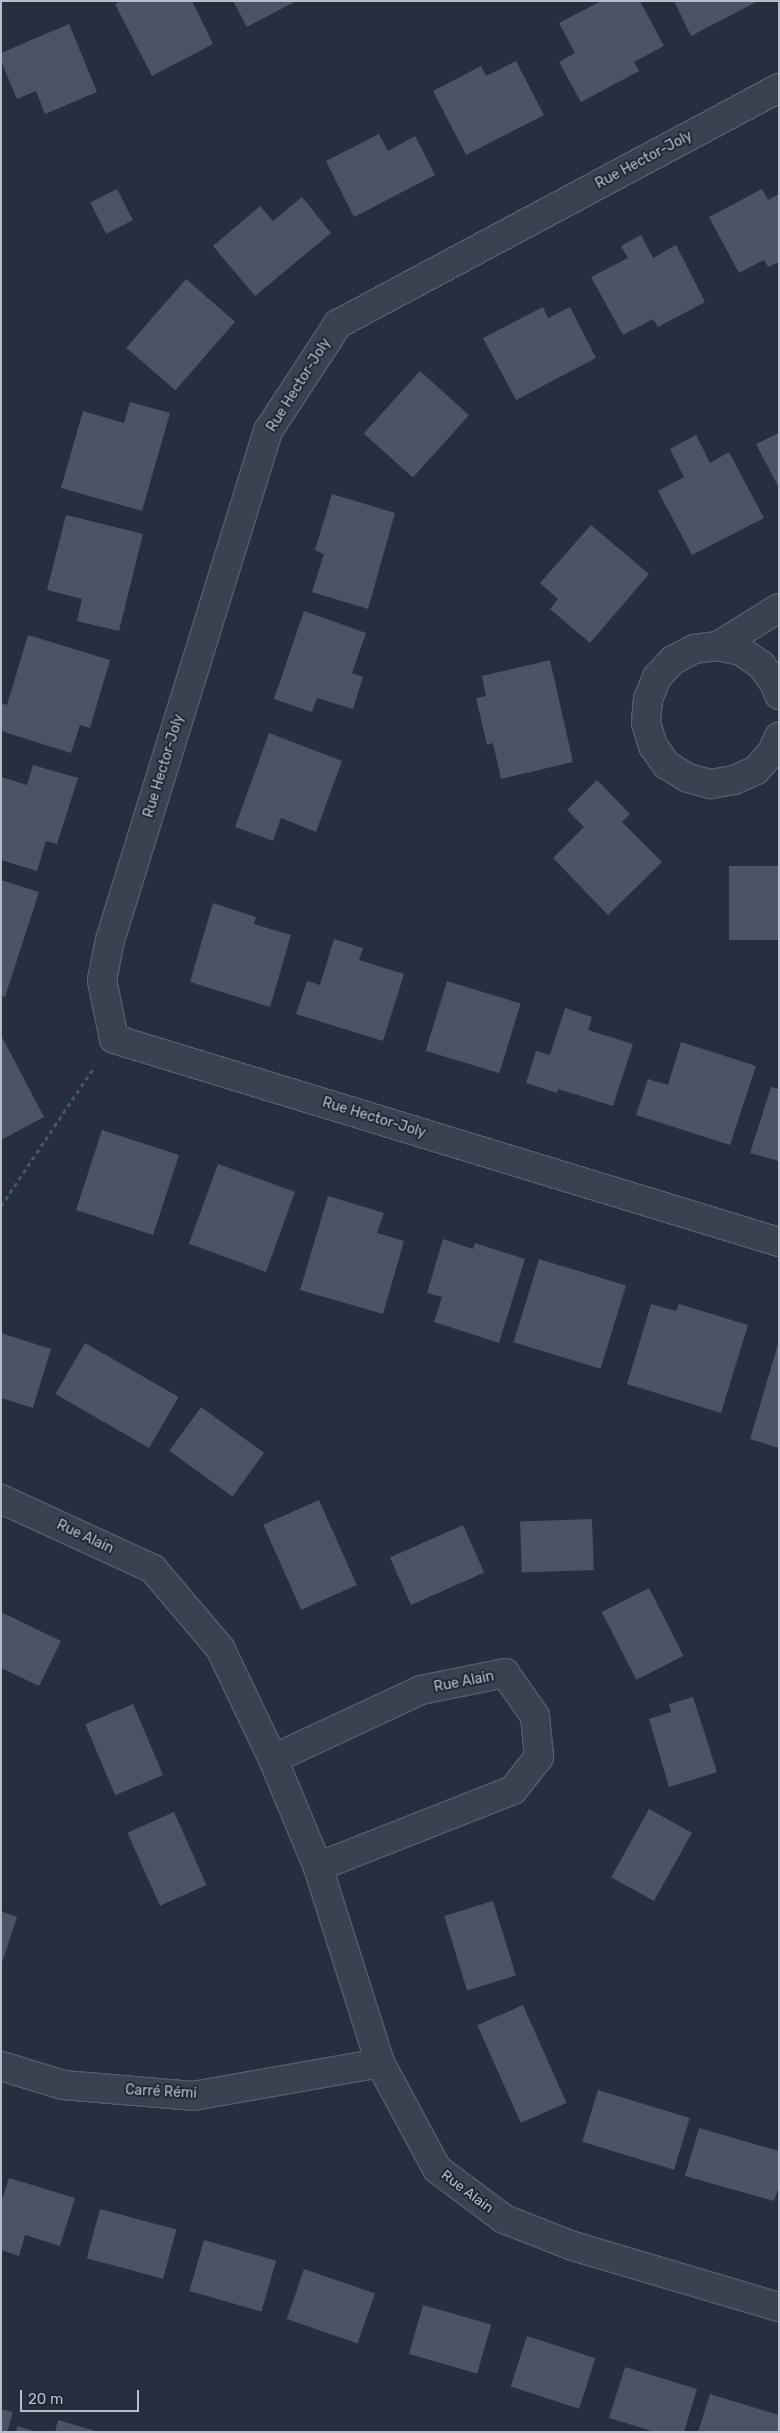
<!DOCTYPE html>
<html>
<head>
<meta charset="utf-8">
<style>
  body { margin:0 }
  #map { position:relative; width:780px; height:2433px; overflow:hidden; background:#272e40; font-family:Rubik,sans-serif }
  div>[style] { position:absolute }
  .building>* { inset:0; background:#4b5367; transform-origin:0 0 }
  .path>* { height:3px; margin-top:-1.5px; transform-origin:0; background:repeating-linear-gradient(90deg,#47585e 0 4px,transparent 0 8px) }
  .roads { filter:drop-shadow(1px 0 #565c6b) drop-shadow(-1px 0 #565c6b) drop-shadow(0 1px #565c6b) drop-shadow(0 -1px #565c6b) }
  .minor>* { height:28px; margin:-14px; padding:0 14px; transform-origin:14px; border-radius:14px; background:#3b4150 }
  span { translate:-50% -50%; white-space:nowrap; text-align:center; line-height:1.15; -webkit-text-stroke:4px #202636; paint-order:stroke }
  .street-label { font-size:14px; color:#b8bdcb }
  .frame { position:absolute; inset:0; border:2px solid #b8bdcb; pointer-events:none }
  .scale { position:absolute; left:20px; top:2390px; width:119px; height:22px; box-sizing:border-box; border:2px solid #b8bdcb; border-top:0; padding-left:6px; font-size:15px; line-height:18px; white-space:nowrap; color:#b8bdcb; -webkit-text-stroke:4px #202636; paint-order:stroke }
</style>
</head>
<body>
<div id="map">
  <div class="building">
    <i style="clip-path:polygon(120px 1px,192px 1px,213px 44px,152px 76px,115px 4px)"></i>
    <i style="clip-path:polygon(233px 1px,296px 1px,247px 27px)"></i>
    <i style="clip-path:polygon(601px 1px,640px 1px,664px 46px,634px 62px,639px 71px,581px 102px,559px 62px,575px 53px,559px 23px)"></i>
    <i style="clip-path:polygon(674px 1px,758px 1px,691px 36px)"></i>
    <i style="clip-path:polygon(69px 24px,97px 92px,45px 114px,36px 91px,17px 99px,1px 61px,1px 53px)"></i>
    <i style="clip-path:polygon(516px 61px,544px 115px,466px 155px,433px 91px,481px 66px,486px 76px)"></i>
    <i style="clip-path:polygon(379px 134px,388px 151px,415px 136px,435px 175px,354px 217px,326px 161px)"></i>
    <i style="left:117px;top:189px;width:35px;height:30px;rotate:63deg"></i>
    <i style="clip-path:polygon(762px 189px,768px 200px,779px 194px,779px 262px,768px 267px,764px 260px,739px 273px,709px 217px)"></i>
    <i style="clip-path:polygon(302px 197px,331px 233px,255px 296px,213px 246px,260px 206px,273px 221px)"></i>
    <i style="clip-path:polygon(641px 235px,653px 258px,676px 245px,705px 302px,658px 327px,653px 319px,623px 335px,591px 277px,628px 258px,621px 246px)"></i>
    <i style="left:186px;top:279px;width:65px;height:91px;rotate:41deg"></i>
    <i style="clip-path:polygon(543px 307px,548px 318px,570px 307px,596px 358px,516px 400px,483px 338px)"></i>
    <i style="left:420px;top:371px;width:66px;height:84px;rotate:42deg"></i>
    <i style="clip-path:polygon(130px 402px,170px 413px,142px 511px,61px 488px,83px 411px,124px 423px)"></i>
    <i style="clip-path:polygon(779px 433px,779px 488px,756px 444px)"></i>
    <i style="clip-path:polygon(696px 435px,710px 463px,729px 452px,764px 518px,692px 555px,658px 491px,684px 477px,670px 449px)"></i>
    <i style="clip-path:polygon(332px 494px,395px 513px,368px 609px,312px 592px,324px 554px,315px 550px)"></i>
    <i style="clip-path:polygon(66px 515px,143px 534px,119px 631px,77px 621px,82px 599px,47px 590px)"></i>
    <i style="clip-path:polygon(591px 525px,649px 574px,590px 643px,550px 609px,558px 599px,540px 583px)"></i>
    <i style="clip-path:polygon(304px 611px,366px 633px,352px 673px,363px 677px,353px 709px,317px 698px,312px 712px,274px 699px)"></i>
    <i style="clip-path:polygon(28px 635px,110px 660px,90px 728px,80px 725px,71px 753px,1px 731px,1px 703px,7px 705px)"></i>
    <i style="clip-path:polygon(550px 660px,573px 762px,501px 779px,493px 743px,487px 745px,476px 698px,486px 696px,482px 676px)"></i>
    <i style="clip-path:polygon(269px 733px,342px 761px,316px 832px,281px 818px,273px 841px,235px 827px)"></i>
    <i style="clip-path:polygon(33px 765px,78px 778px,57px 844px,46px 841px,37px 871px,1px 860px,1px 777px,27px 785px)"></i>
    <i style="clip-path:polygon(597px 780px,630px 814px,622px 822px,662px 862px,608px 915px,553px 858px,584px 827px,567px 810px)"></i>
    <i style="left:779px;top:866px;width:74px;height:50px;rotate:90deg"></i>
    <i style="clip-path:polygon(1px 880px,39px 892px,5px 997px,1px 996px)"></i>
    <i style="clip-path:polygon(213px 903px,256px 917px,254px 924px,291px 935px,270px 1007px,190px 982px)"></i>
    <i style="clip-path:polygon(334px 939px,363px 948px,359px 960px,404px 974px,383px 1041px,296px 1014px,307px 981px,320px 985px)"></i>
    <i style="left:447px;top:981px;width:77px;height:73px;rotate:17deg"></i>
    <i style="clip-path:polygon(565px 1008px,592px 1017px,588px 1030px,633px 1044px,613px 1106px,558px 1089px,557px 1093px,526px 1083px,536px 1051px,550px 1055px)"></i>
    <i style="clip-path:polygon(1px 1035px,44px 1117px,1px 1140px)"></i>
    <i style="clip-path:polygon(681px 1042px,756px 1066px,730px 1145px,636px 1115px,648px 1079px,668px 1085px)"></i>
    <i style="clip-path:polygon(771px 1087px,779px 1089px,779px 1161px,750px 1153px)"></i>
    <i style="left:102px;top:1130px;width:81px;height:84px;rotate:18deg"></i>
    <i style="left:218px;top:1164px;width:82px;height:85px;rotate:20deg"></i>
    <i style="clip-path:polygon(328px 1196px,384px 1213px,377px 1233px,404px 1241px,383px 1314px,300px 1290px)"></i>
    <i style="clip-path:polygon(443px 1239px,473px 1249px,475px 1243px,525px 1259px,499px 1343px,434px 1322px,442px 1297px,427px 1293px)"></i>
    <i style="left:539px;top:1259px;width:91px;height:87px;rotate:17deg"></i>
    <i style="clip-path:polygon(651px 1304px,676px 1311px,679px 1304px,748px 1325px,721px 1413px,627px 1384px)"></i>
    <i style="clip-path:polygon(1px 1333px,51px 1349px,33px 1408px,1px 1398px)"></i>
    <i style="left:85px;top:1343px;width:108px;height:59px;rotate:30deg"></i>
    <i style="clip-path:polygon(778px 1344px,779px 1344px,779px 1448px,750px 1439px)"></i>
    <i style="left:201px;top:1407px;width:78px;height:54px;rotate:36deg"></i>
    <i style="left:319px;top:1500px;width:93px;height:61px;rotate:66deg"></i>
    <i style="left:592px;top:1519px;width:51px;height:72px;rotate:88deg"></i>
    <i style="left:463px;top:1525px;width:52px;height:80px;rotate:66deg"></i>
    <i style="left:649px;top:1588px;width:76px;height:53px;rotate:63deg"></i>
    <i style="clip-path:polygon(1px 1612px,61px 1641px,39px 1686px,1px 1668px)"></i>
    <i style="clip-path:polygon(693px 1697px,717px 1772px,669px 1787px,649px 1719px,671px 1712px,669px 1704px)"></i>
    <i style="left:133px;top:1704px;width:77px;height:52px;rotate:67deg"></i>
    <i style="left:649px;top:1809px;width:49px;height:78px;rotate:29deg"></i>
    <i style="left:174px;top:1812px;width:80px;height:51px;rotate:66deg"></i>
    <i style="left:493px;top:1901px;width:78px;height:51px;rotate:73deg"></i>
    <i style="clip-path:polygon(1px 1911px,17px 1917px,2px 1963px,1px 1963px)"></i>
    <i style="left:523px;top:2005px;width:107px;height:50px;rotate:66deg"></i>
    <i style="left:598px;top:2090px;width:96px;height:54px;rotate:17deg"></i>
    <i style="clip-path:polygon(699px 2128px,779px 2151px,779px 2186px,774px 2201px,685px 2176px)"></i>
    <i style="clip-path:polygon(9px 2178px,75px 2198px,60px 2246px,25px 2235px,19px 2256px,1px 2250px,1px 2202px)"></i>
    <i style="left:100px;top:2209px;width:79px;height:51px;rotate:15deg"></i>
    <i style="left:204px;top:2240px;width:75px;height:53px;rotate:16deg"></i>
    <i style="left:304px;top:2269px;width:75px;height:53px;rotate:19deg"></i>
    <i style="left:423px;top:2305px;width:71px;height:51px;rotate:16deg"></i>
    <i style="left:527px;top:2336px;width:72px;height:53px;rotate:18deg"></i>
    <i style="clip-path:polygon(625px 2367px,697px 2389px,684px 2432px,655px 2432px,609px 2418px)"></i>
    <i style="clip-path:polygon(710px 2394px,779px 2415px,779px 2432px,698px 2432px)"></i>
    <i style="clip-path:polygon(1px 2409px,13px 2412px,7px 2432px,1px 2432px)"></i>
    <i style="clip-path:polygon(58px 2420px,95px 2431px,95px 2432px,55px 2432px)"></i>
    <i style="clip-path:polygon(17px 2426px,33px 2431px,32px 2432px,16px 2432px)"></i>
  </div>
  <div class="path">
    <i style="left:1px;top:1206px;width:167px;rotate:-56.2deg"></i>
  </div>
  <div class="roads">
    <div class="minor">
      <i style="left:779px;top:88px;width:500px;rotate:151.85deg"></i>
      <i style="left:338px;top:324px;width:128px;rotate:123.2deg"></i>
      <i style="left:268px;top:431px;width:533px;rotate:107.24deg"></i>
      <i style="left:110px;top:940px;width:41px;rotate:101.3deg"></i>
      <i style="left:102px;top:980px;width:60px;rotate:78.5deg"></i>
      <i style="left:114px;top:1039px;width:695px;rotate:16.98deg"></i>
      <i style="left:718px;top:646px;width:72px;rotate:-31.9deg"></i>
      <i style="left:779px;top:695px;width:12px;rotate:-110deg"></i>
      <i style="left:775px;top:684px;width:24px;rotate:-126deg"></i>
      <i style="left:761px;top:665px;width:24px;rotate:-145deg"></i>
      <i style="left:741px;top:651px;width:24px;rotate:-168deg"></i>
      <i style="left:718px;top:646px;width:24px;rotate:173deg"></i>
      <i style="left:694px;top:649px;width:24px;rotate:152deg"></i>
      <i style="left:673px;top:660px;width:23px;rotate:133deg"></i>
      <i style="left:657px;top:677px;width:24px;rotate:112deg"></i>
      <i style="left:648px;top:699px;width:24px;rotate:95deg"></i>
      <i style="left:646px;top:723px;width:24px;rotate:73deg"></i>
      <i style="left:653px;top:746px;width:24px;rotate:54deg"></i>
      <i style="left:667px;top:765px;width:25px;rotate:32deg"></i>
      <i style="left:688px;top:778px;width:24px;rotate:15deg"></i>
      <i style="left:711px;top:784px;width:23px;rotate:-10deg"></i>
      <i style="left:734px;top:780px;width:24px;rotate:-24deg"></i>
      <i style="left:756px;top:770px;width:24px;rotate:-48deg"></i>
      <i style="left:772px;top:752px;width:17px;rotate:-66deg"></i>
      <i style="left:1px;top:1499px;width:167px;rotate:24.7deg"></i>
      <i style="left:153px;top:1569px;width:104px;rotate:49.7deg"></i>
      <i style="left:220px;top:1648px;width:123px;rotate:64.5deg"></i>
      <i style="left:273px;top:1759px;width:117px;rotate:67.4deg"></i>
      <i style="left:318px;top:1867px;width:206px;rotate:72.4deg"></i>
      <i style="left:380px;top:2063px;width:120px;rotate:61.7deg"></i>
      <i style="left:437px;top:2169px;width:84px;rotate:36.7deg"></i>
      <i style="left:504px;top:2219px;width:74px;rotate:21.4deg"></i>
      <i style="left:573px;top:2246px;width:215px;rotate:16.5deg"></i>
      <i style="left:273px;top:1759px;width:163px;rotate:-25deg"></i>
      <i style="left:421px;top:1690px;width:86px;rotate:-11.4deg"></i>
      <i style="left:505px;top:1673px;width:52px;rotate:55.1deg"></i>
      <i style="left:535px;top:1716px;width:41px;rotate:84.4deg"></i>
      <i style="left:539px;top:1757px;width:42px;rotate:128.2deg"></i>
      <i style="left:513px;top:1790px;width:210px;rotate:158.5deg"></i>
      <i style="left:1px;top:2066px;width:65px;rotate:17deg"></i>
      <i style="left:63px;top:2085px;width:130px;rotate:4.8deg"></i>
      <i style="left:193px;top:2096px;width:190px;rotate:-10deg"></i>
    </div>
  </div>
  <div class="street-label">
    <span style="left:644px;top:160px;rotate:-28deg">Rue Hector-Joly</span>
    <span style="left:299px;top:385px;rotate:-58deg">Rue Hector-Joly</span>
    <span style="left:164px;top:766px;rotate:-73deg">Rue Hector-Joly</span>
    <span style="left:374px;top:1118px;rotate:17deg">Rue Hector-Joly</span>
    <span style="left:85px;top:1537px;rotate:25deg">Rue Alain</span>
    <span style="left:464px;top:1682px;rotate:-11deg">Rue Alain</span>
    <span style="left:161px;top:2092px;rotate:3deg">Carré Rémi</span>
    <span style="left:467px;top:2192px;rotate:37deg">Rue Alain</span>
  </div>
  <div class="frame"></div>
  <div class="scale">20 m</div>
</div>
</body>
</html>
